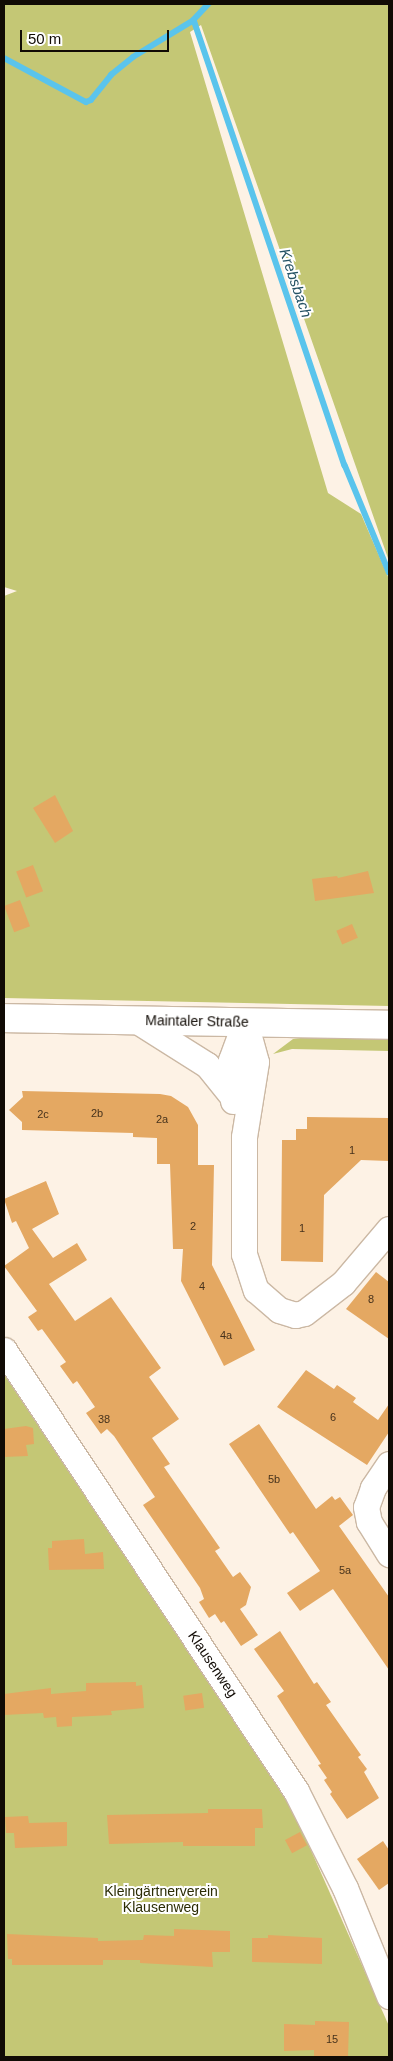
<!DOCTYPE html>
<html>
<head>
<meta charset="utf-8">
<style>
  body { margin:0 }
  #map { position:relative; width:393px; height:2061px; overflow:hidden; background:#fdf2e5; font-family:Helvetica,sans-serif }
  div>[style] { position:absolute }
  .green>* { inset:0; background:#c4c775 }
  .stream>* { height:5.5px; margin:-2.75px; padding:0 2.75px; transform-origin:2.75px; border-radius:2.75px; background:#5ac4ec }
  .building>* { inset:0; background:#e4a862; transform-origin:0 0 }
  .roads { filter:drop-shadow(1px 0 #cbb8a4) drop-shadow(-1px 0 #cbb8a4) drop-shadow(0 1px #cbb8a4) drop-shadow(0 -1px #cbb8a4) }
  .minor>* { height:25px; margin:-12.5px; padding:0 12.5px; transform-origin:12.5px; border-radius:12.5px; background:#fff }
  .major>* { height:28px; margin:-14px; padding:0 14px; transform-origin:14px; border-radius:14px; background:#fff }
  span { translate:-50% -50%; white-space:nowrap; text-align:center; line-height:1.15; -webkit-text-stroke:4px #fff; paint-order:stroke }
  .number-label { font-size:11px; color:#46321c }
  .number-label span { -webkit-text-stroke-width:0 }
  .street-label { font-size:14px; color:#110b05 }
  .park-label { font-size:14px; color:#2b2c04 }
  .water-label { font-size:15px; color:#255264; font-style:italic }
  .frame { position:absolute; inset:0; border:5px solid #110b05; pointer-events:none }
  .scale { position:absolute; left:20px; top:30px; width:149px; height:22px; box-sizing:border-box; border:2px solid #110b05; border-top:0; padding-left:6px; font-size:15px; line-height:18px; white-space:nowrap; color:#110b05; -webkit-text-stroke:4px #fff; paint-order:stroke }
</style>
</head>
<body>
<div id="map">
  <div class="green">
    <i style="clip-path:polygon(4px 4px,389px 4px,389px 561px,201px 25px,190px 32px,328px 493px,361px 514px,389px 579px,389px 1006px,4px 998px,4px 596px,17px 591px,4px 587px)"></i>
    <i style="clip-path:polygon(316px 1036px,389px 1037px,389px 1051px,292px 1049px,273px 1054px,293px 1039px)"></i>
    <i style="clip-path:polygon(4px 1368px,286px 1794px,389px 2026px,389px 2057px,4px 2057px)"></i>
  </div>
  <div class="stream">
    <i style="left:209px;top:4px;width:22px;rotate:133deg"></i>
    <i style="left:194px;top:20px;width:470px;rotate:71.3deg"></i>
    <i style="left:345px;top:465px;width:116px;rotate:67.6deg"></i>
    <i style="left:4px;top:58px;width:93px;rotate:28.2deg"></i>
    <i style="left:86px;top:102px;width:5px;rotate:-22deg"></i>
    <i style="left:91px;top:100px;width:32px;rotate:-51deg"></i>
    <i style="left:111px;top:75px;width:28px;rotate:-39deg"></i>
    <i style="left:133px;top:57px;width:71px;rotate:-31.2deg"></i>
  </div>
  <div class="building">
    <i style="clip-path:polygon(55px 795px,73px 831px,55px 843px,33px 808px)"></i>
    <i style="left:33px;top:865px;width:28px;height:18px;rotate:69deg"></i>
    <i style="clip-path:polygon(368px 871px,374px 893px,315px 901px,312px 879px,337px 876px,338px 878px)"></i>
    <i style="left:20px;top:900px;width:28px;height:17px;rotate:69deg"></i>
    <i style="left:352px;top:924px;width:15px;height:17px;rotate:67deg"></i>
    <i style="clip-path:polygon(22px 1091px,160px 1094px,171px 1096px,188px 1107px,198px 1125px,198px 1165px,214px 1165px,212px 1265px,255px 1350px,224px 1366px,181px 1281px,183px 1249px,173px 1249px,170px 1164px,157px 1164px,157px 1138px,133px 1137px,133px 1133px,22px 1130px,22px 1122px,9px 1110px,23px 1097px)"></i>
    <i style="clip-path:polygon(307px 1117px,389px 1118px,389px 1161px,361px 1160px,324px 1195px,323px 1262px,281px 1261px,282px 1140px,296px 1140px,296px 1129px,307px 1129px)"></i>
    <i style="clip-path:polygon(46px 1181px,59px 1214px,32px 1229px,53px 1258px,77px 1243px,87px 1260px,49px 1284px,75px 1321px,111px 1297px,161px 1368px,149px 1377px,179px 1419px,152px 1438px,170px 1464px,164px 1467px,220px 1548px,215px 1551px,233px 1577px,240px 1572px,251px 1587px,246px 1605px,240px 1609px,258px 1635px,241px 1646px,224px 1621px,221px 1623px,215px 1614px,209px 1618px,199px 1602px,204px 1599px,200px 1588px,143px 1505px,155px 1497px,114px 1436px,107px 1429px,101px 1434px,86px 1413px,95px 1407px,77px 1381px,73px 1384px,60px 1366px,66px 1362px,42px 1329px,38px 1331px,28px 1317px,37px 1311px,4px 1266px,29px 1248px,16px 1221px,12px 1223px,4px 1199px)"></i>
    <i style="clip-path:polygon(376px 1272px,389px 1282px,389px 1339px,346px 1309px)"></i>
    <i style="clip-path:polygon(306px 1370px,334px 1389px,337px 1385px,356px 1398px,353px 1402px,378px 1420px,389px 1404px,389px 1432px,367px 1465px,277px 1407px)"></i>
    <i style="clip-path:polygon(259px 1424px,316px 1509px,332px 1496px,335px 1500px,340px 1497px,353px 1515px,339px 1526px,389px 1597px,389px 1670px,333px 1589px,300px 1611px,287px 1593px,320px 1571px,293px 1532px,290px 1534px,229px 1444px)"></i>
    <i style="clip-path:polygon(26px 1426px,33px 1428px,34px 1444px,26px 1445px,28px 1456px,4px 1457px,4px 1429px)"></i>
    <i style="clip-path:polygon(84px 1539px,85px 1554px,103px 1552px,104px 1569px,49px 1570px,48px 1548px,52px 1548px,52px 1541px)"></i>
    <i style="clip-path:polygon(280px 1631px,314px 1684px,317px 1682px,331px 1702px,326px 1705px,361px 1755px,358px 1757px,367px 1769px,364px 1772px,379px 1798px,347px 1819px,330px 1794px,332px 1792px,324px 1780px,327px 1778px,318px 1765px,321px 1764px,277px 1696px,284px 1691px,254px 1649px)"></i>
    <i style="clip-path:polygon(136px 1682px,136px 1686px,142px 1685px,144px 1708px,111px 1711px,112px 1715px,72px 1717px,72px 1726px,57px 1727px,56px 1717px,44px 1718px,43px 1713px,4px 1715px,4px 1694px,51px 1688px,51px 1694px,86px 1691px,86px 1683px)"></i>
    <i style="left:202px;top:1693px;width:15px;height:19px;rotate:82deg"></i>
    <i style="clip-path:polygon(208px 1809px,262px 1809px,263px 1828px,255px 1828px,255px 1846px,183px 1846px,183px 1842px,109px 1844px,107px 1815px,208px 1813px)"></i>
    <i style="clip-path:polygon(28px 1816px,29px 1823px,67px 1822px,67px 1846px,15px 1848px,14px 1833px,6px 1833px,5px 1817px)"></i>
    <i style="left:300px;top:1832px;width:15px;height:17px;rotate:62deg"></i>
    <i style="clip-path:polygon(383px 1841px,389px 1850px,389px 1883px,379px 1890px,357px 1859px)"></i>
    <i style="clip-path:polygon(174px 1929px,230px 1931px,230px 1952px,212px 1952px,213px 1967px,140px 1963px,140px 1960px,103px 1960px,103px 1965px,12px 1965px,12px 1959px,8px 1959px,7px 1934px,98px 1938px,98px 1941px,143px 1940px,144px 1935px,174px 1936px)"></i>
    <i style="clip-path:polygon(268px 1935px,322px 1938px,322px 1964px,252px 1962px,252px 1938px,268px 1938px)"></i>
    <i style="clip-path:polygon(315px 2021px,349px 2022px,348px 2057px,314px 2057px,314px 2050px,284px 2051px,284px 2024px,315px 2025px)"></i>
  </div>
  <div class="roads">
    <div class="minor">
      <i style="left:134px;top:1019px;width:86px;rotate:32.2deg"></i>
      <i style="left:207px;top:1065px;width:40px;rotate:51deg"></i>
      <i style="left:245px;top:1022px;width:41px;rotate:74.6deg"></i>
      <i style="left:256px;top:1062px;width:76px;rotate:99.1deg"></i>
      <i style="left:244px;top:1137px;width:117px;rotate:90deg"></i>
      <i style="left:244px;top:1254px;width:38px;rotate:72deg"></i>
      <i style="left:256px;top:1290px;width:30px;rotate:41deg"></i>
      <i style="left:279px;top:1310px;width:17px;rotate:17deg"></i>
      <i style="left:295px;top:1315px;width:9px;rotate:-13deg"></i>
      <i style="left:304px;top:1313px;width:49px;rotate:-37.6deg"></i>
      <i style="left:343px;top:1283px;width:71px;rotate:-49.6deg"></i>
      <i style="left:233px;top:1101px;width:41px;rotate:-92.8deg"></i>
      <i style="left:231px;top:1060px;width:40px;rotate:-69.8deg"></i>
      <i style="left:4px;top:1350px;width:529px;rotate:56.49deg"></i>
      <i style="left:296px;top:1791px;width:109px;rotate:63.2deg"></i>
      <i style="left:345px;top:1888px;width:117px;rotate:67.8deg"></i>
      <i style="left:389px;top:1464px;width:29px;rotate:124deg"></i>
      <i style="left:373px;top:1488px;width:20px;rotate:110deg"></i>
      <i style="left:366px;top:1507px;width:15px;rotate:79deg"></i>
      <i style="left:369px;top:1522px;width:38px;rotate:58deg"></i>
    </div>
    <div class="major">
      <i style="left:4px;top:1018px;width:385px;rotate:1deg"></i>
    </div>
  </div>
  <div class="number-label">
    <span style="left:97px;top:1113px">2b</span>
    <span style="left:43px;top:1114px">2c</span>
    <span style="left:162px;top:1119px">2a</span>
    <span style="left:352px;top:1150px">1</span>
    <span style="left:193px;top:1226px">2</span>
    <span style="left:302px;top:1228px">1</span>
    <span style="left:202px;top:1286px">4</span>
    <span style="left:371px;top:1299px">8</span>
    <span style="left:226px;top:1335px">4a</span>
    <span style="left:333px;top:1417px">6</span>
    <span style="left:104px;top:1419px">38</span>
    <span style="left:274px;top:1479px">5b</span>
    <span style="left:345px;top:1570px">5a</span>
    <span style="left:332px;top:2039px">15</span>
  </div>
  <div class="street-label">
    <span style="left:197px;top:1021px;rotate:1deg">Maintaler Straße</span>
    <span style="left:213px;top:1664px;rotate:56deg">Klausenweg</span>
  </div>
  <div class="park-label">
    <span style="left:161px;top:1899px">Kleingärtnerverein<br>Klausenweg</span>
  </div>
  <div class="water-label">
    <span style="left:296px;top:283px;rotate:71deg">Krebsbach</span>
  </div>
  <div class="frame"></div>
  <div class="scale">50 m</div>
</div>
</body>
</html>
